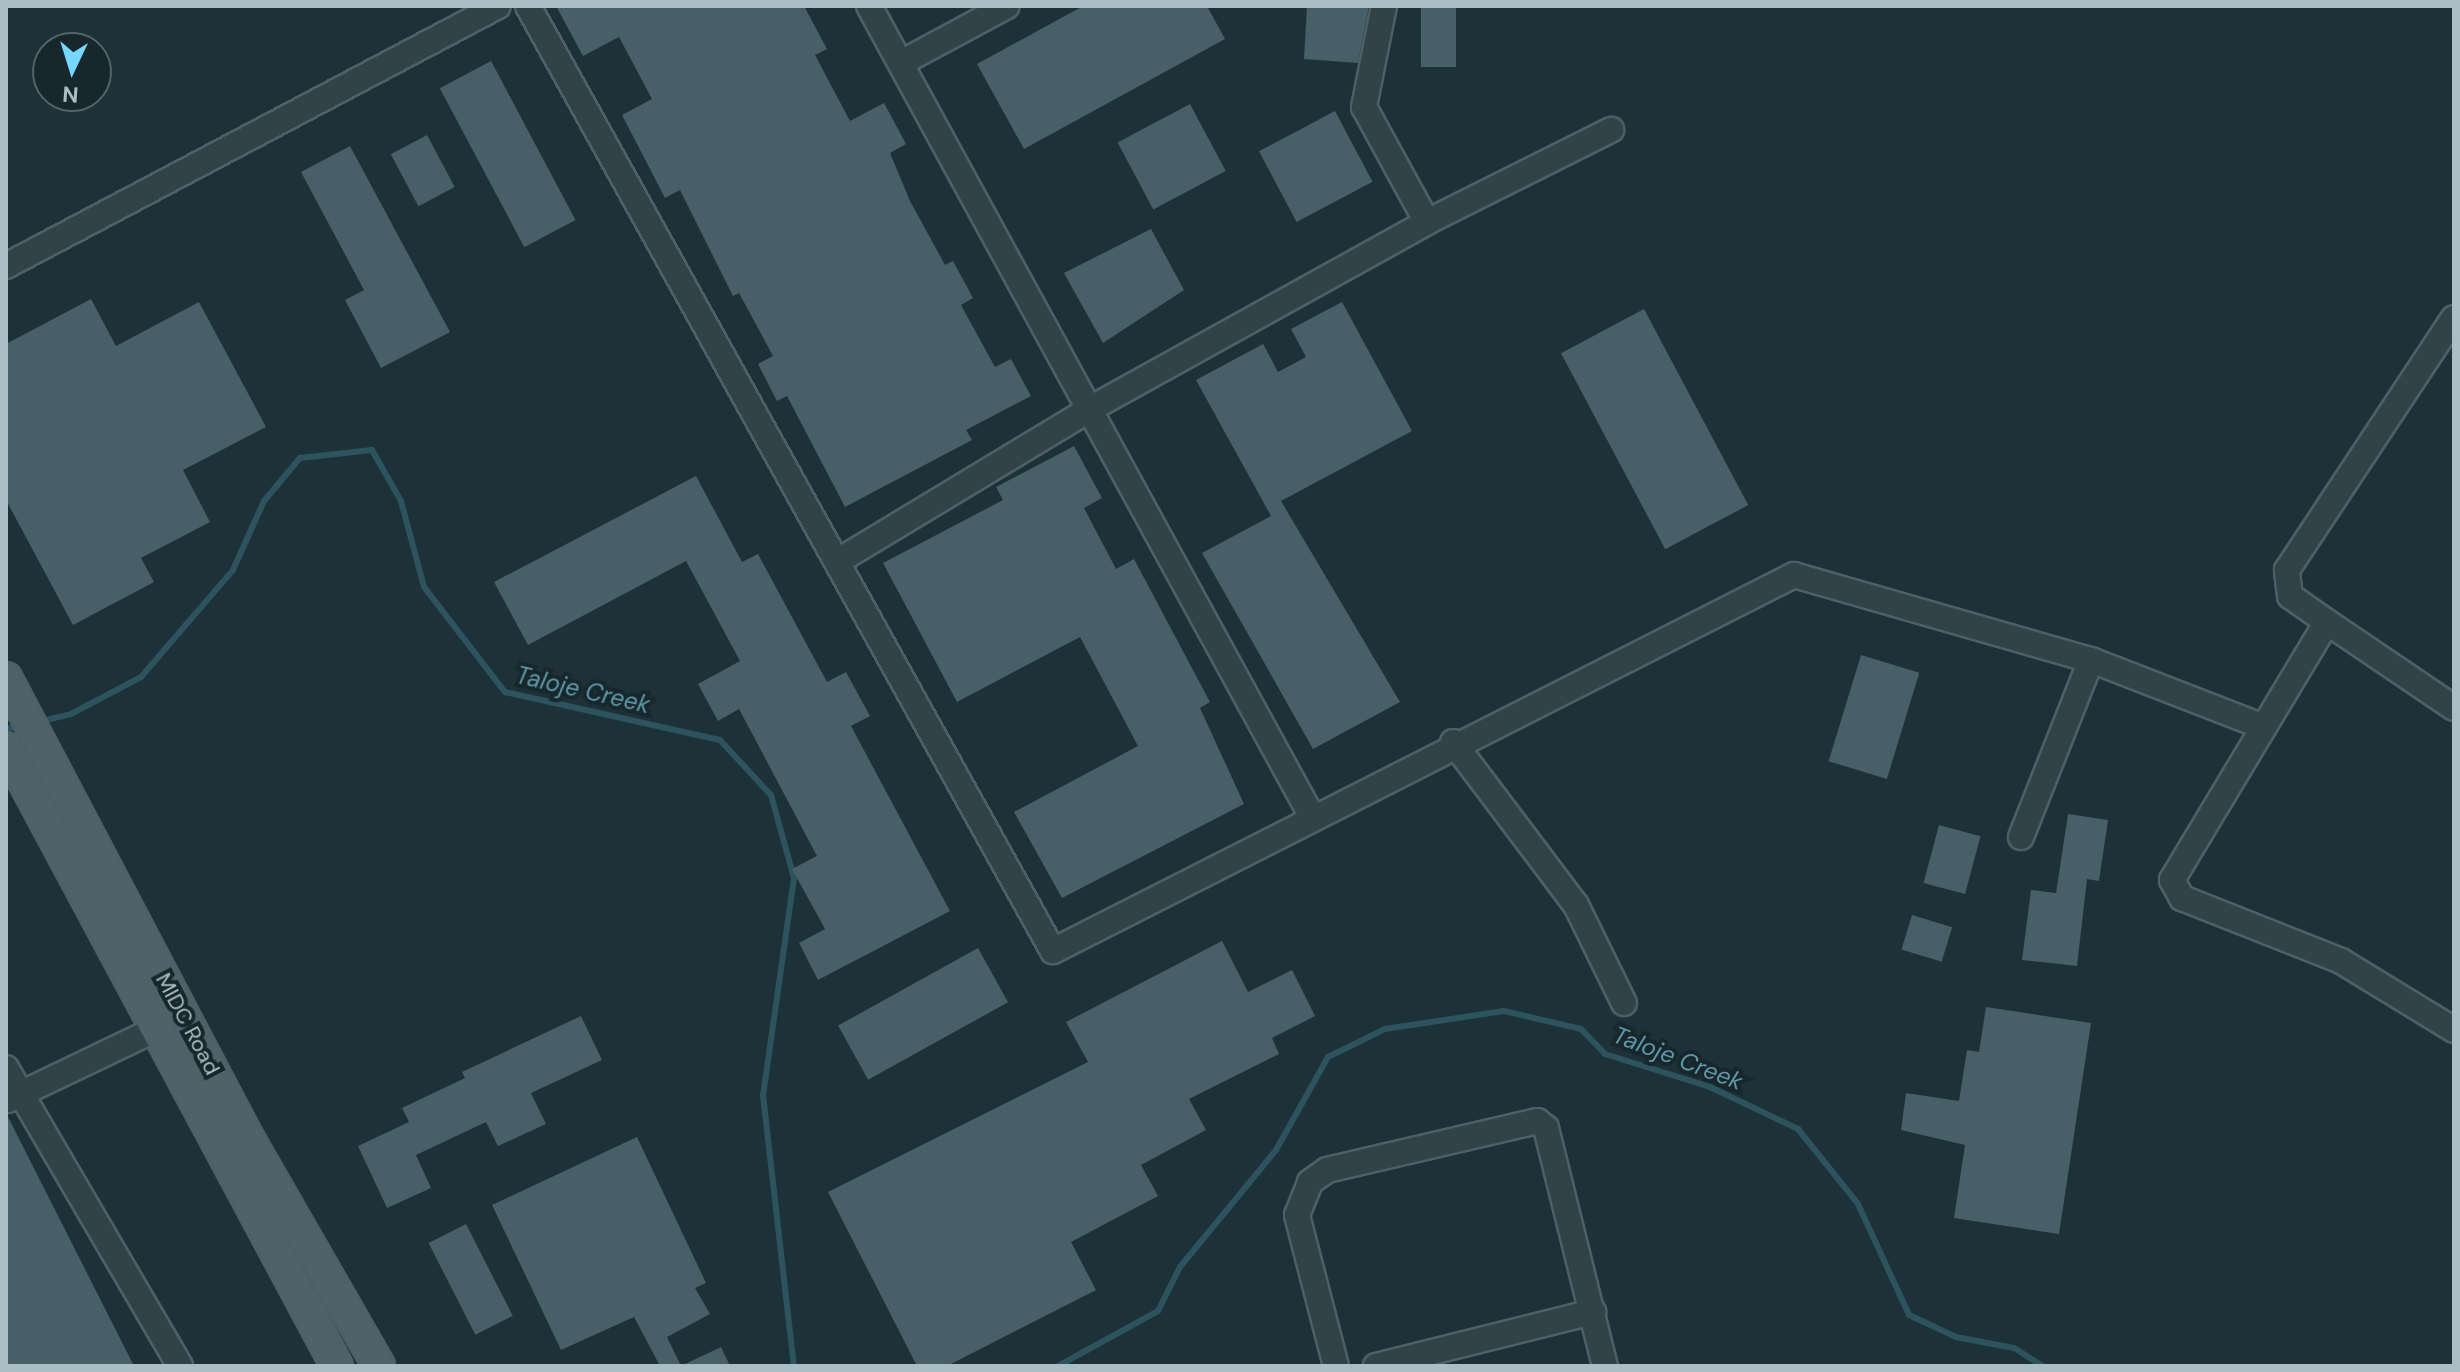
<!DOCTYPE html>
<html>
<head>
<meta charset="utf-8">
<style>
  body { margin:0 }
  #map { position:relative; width:2460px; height:1372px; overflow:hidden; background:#1d3138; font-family:"DM Sans",sans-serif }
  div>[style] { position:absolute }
  .stream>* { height:6px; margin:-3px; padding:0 3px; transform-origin:3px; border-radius:3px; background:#2d535f }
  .building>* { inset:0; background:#485f67; transform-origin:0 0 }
  .roads { filter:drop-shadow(2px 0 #4e6066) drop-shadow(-2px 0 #4e6066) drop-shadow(0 2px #4e6066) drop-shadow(0 -2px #4e6066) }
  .minor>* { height:24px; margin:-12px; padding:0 12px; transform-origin:12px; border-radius:12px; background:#314248 }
  .major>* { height:30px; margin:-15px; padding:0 15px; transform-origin:15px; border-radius:15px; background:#4e6269 }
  span { translate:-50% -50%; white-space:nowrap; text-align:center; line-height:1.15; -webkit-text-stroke:8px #17272c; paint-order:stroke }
  .street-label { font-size:22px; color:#aabec5 }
  .water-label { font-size:24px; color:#5f97a9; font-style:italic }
  .frame { position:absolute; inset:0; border:8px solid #aabec5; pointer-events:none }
  .north { position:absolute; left:32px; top:32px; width:80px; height:80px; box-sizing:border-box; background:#17272c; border:2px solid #526369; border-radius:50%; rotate:184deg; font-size:22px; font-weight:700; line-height:32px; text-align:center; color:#aabec5 }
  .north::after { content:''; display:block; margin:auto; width:28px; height:36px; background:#76d8ff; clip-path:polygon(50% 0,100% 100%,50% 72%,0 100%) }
</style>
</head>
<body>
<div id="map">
  <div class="stream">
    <i style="left:37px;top:722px;width:35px;rotate:-13deg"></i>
    <i style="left:71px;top:714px;width:79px;rotate:-27.9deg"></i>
    <i style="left:141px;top:677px;width:141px;rotate:-49.3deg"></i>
    <i style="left:233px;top:570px;width:76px;rotate:-65.8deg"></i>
    <i style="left:264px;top:501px;width:56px;rotate:-50.1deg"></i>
    <i style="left:300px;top:458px;width:72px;rotate:-6.3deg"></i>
    <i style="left:372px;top:450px;width:59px;rotate:60.4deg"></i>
    <i style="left:401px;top:501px;width:89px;rotate:75deg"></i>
    <i style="left:424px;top:587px;width:133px;rotate:52.4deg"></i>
    <i style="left:505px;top:692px;width:220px;rotate:12.6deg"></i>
    <i style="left:720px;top:740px;width:75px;rotate:47.2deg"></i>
    <i style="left:771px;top:795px;width:86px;rotate:74.5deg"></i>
    <i style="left:794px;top:878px;width:219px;rotate:98.1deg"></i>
    <i style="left:763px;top:1095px;width:273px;rotate:83.5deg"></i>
    <i style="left:6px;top:729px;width:16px;rotate:-14deg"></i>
    <i style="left:1058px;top:1366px;width:114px;rotate:-28.8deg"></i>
    <i style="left:1158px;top:1311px;width:49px;rotate:-63.4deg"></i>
    <i style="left:1180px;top:1267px;width:151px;rotate:-50.6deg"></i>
    <i style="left:1276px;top:1150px;width:107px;rotate:-60.8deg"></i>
    <i style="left:1328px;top:1057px;width:64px;rotate:-26.2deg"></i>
    <i style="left:1385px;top:1029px;width:120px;rotate:-8.6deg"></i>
    <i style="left:1504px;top:1011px;width:79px;rotate:13.2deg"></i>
    <i style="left:1581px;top:1029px;width:35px;rotate:46deg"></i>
    <i style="left:1605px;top:1054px;width:110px;rotate:17.4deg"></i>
    <i style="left:1710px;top:1087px;width:98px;rotate:25.5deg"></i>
    <i style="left:1798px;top:1129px;width:96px;rotate:51.3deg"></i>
    <i style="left:1858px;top:1204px;width:122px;rotate:65.3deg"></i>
    <i style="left:1909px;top:1315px;width:52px;rotate:25.1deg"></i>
    <i style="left:1956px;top:1337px;width:59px;rotate:10.7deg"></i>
    <i style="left:2014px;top:1348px;width:34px;rotate:32deg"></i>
  </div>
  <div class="building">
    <i style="clip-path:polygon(556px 6px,804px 6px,827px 49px,815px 55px,850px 121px,884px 103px,906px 144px,890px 153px,910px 201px,945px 265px,953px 261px,973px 298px,961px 305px,995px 367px,1011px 359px,1031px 396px,966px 430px,972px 440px,845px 507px,787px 396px,777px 401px,758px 364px,773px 356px,739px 293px,733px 296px,680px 190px,665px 198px,622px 115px,652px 99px,619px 37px,583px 56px)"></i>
    <i style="clip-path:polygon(1083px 6px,1207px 6px,1225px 39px,1024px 149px,977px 64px)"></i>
    <i style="clip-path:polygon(1307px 6px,1369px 6px,1358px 63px,1304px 59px)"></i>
    <i style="left:1421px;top:6px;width:35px;height:61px"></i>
    <i style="left:491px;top:61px;width:180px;height:58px;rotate:62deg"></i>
    <i style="left:1190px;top:104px;width:76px;height:82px;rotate:62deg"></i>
    <i style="left:1335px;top:111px;width:80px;height:86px;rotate:62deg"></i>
    <i style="left:427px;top:135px;width:59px;height:41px;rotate:62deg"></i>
    <i style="clip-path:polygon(350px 146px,450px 332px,381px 368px,345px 300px,364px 290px,301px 172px)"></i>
    <i style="clip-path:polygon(1151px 229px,1184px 290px,1103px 343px,1064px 273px)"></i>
    <i style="clip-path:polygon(91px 299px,116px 346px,199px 302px,266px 427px,183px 470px,210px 522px,141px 558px,154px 582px,73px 625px,6px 500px,6px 344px)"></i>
    <i style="clip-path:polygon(1342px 302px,1412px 431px,1281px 501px,1400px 702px,1313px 749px,1202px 553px,1271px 516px,1196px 380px,1263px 344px,1278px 372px,1306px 357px,1291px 329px)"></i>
    <i style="left:1644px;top:309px;width:222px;height:94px;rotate:62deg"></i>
    <i style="clip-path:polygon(1074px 446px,1102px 498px,1084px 508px,1116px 569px,1134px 559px,1210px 702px,1200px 708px,1244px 804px,1062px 898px,1014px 812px,1138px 746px,1080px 637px,957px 702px,883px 563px,1003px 500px,996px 487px)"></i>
    <i style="clip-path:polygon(696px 476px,742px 562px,758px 554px,827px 682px,846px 672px,870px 716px,851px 726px,950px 911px,818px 980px,799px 943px,825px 929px,792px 869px,817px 856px,739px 709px,718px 721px,698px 684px,740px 661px,686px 561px,528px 645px,494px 582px)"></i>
    <i style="left:1861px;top:655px;width:61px;height:111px;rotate:17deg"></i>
    <i style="clip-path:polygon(2068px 814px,2108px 820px,2099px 881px,2087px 879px,2077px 966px,2022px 960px,2031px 890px,2056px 893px)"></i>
    <i style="left:1939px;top:825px;width:43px;height:60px;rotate:15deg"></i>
    <i style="left:1912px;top:915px;width:42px;height:36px;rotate:17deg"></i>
    <i style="clip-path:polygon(1222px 941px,1248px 992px,1292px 970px,1315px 1016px,1272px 1038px,1279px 1054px,1189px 1099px,1206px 1130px,1141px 1165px,1158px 1196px,1071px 1242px,1096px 1290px,947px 1366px,917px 1366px,828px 1192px,1088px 1062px,1066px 1022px)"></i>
    <i style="left:978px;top:948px;width:62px;height:160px;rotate:61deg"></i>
    <i style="clip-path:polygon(1986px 1007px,2091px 1023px,2059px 1234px,1954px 1218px,1965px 1145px,1901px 1130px,1906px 1093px,1959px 1101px,1967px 1050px,1979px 1052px)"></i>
    <i style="clip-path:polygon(581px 1016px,602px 1060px,531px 1093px,546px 1124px,498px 1146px,486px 1122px,416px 1155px,431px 1188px,387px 1208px,358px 1146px,409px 1122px,402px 1108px,465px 1078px,462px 1072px)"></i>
    <i style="clip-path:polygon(7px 1115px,134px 1366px,6px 1366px)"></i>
    <i style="clip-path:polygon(637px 1137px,706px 1283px,695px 1288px,710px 1314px,667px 1337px,681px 1366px,660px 1366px,634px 1317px,561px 1350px,492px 1205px)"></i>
    <i style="left:466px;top:1224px;width:103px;height:42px;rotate:63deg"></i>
    <i style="clip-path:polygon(721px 1347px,730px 1366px,681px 1366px)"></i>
  </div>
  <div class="roads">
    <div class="minor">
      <i style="left:528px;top:6px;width:1081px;rotate:60.95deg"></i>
      <i style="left:1053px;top:951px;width:831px;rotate:-26.9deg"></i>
      <i style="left:1794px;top:575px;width:309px;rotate:16deg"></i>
      <i style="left:2091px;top:660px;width:180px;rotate:21.2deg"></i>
      <i style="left:869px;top:6px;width:924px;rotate:61.35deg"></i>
      <i style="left:1384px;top:6px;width:103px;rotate:101.2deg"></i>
      <i style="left:1364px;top:107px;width:131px;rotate:61.3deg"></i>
      <i style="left:901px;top:63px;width:120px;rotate:-28.3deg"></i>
      <i style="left:6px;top:266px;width:556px;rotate:-27.85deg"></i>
      <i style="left:840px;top:560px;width:294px;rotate:-31.1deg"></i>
      <i style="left:1092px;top:408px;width:383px;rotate:-29deg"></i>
      <i style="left:1427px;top:222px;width:206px;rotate:-26.6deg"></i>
      <i style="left:2327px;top:622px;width:45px;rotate:-144.9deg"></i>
      <i style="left:2290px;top:596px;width:26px;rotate:-97deg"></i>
      <i style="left:2287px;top:570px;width:302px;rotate:-56.5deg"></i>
      <i style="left:2454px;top:708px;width:153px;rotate:-145.9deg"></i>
      <i style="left:2327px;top:622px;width:301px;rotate:121deg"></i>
      <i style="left:2172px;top:880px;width:21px;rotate:61deg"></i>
      <i style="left:2182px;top:898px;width:171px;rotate:21.6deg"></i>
      <i style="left:2341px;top:961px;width:132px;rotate:31.4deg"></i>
      <i style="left:1453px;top:742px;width:204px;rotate:53deg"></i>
      <i style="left:1576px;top:905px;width:109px;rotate:63.9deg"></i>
      <i style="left:2021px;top:837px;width:190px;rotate:-68.4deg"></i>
      <i style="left:6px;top:1068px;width:345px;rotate:59.7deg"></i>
      <i style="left:8px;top:1100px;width:160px;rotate:-25.6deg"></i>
      <i style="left:1336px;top:1366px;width:156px;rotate:-104.5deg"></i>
      <i style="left:1297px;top:1215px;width:35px;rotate:-68deg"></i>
      <i style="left:1310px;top:1182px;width:21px;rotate:-35deg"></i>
      <i style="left:1327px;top:1170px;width:216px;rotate:-13.1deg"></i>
      <i style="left:1537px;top:1121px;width:11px;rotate:38deg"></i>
      <i style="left:1546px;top:1128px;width:245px;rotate:76.1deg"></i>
      <i style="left:1376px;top:1366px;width:224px;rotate:-14deg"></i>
    </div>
    <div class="major">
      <i style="left:6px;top:678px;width:520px;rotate:62.25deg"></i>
      <i style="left:248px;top:1138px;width:263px;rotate:60.1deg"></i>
      <i style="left:6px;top:748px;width:701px;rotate:61.83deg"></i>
    </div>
  </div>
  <div class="street-label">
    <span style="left:188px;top:1024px;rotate:62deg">MIDC Road</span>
  </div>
  <div class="water-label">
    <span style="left:583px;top:690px;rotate:13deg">Taloje Creek</span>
    <span style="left:1678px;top:1058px;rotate:21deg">Taloje Creek</span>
  </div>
  <div class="frame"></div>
  <div class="north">N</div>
</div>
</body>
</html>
